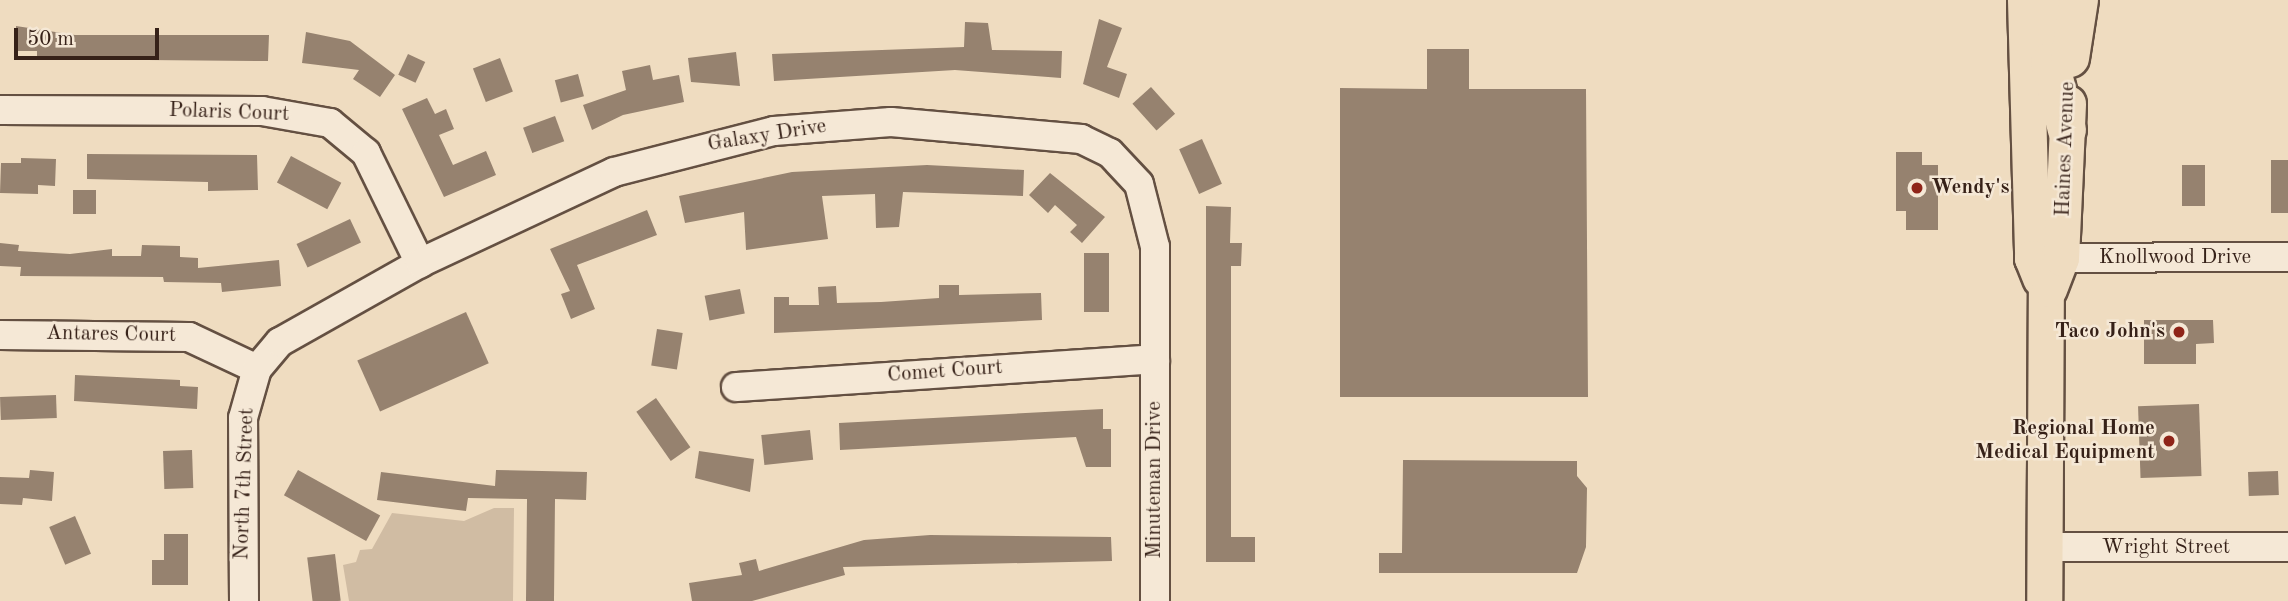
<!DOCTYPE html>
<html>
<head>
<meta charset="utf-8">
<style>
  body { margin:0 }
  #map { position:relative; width:2288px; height:601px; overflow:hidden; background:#efdcc0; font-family:"Old Standard TT",serif }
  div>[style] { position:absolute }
  .green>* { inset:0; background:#d0bca3 }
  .building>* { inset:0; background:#96826f; transform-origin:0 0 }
  .roads { filter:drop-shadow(2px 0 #645042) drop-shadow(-2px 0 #645042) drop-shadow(0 2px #645042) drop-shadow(0 -2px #645042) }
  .minor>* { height:28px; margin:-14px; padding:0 14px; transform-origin:14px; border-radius:14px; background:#f5e8d6 }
  .major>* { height:35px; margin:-17.5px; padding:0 17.5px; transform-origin:17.5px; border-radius:17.5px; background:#efdcc0 }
  .highway>* { height:38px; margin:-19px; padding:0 19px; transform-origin:19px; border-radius:19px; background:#efdcc0 }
  .dots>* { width:19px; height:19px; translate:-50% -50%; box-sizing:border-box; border:4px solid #f5e8d6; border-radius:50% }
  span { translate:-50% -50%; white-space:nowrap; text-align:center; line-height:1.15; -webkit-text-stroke:5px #f5e8d6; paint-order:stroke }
  .street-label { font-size:21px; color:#362118 }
  .poi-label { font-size:21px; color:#362118; font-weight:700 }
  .left { translate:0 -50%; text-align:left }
  .right { translate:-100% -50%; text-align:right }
  .scale { position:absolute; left:14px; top:28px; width:145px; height:32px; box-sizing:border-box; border:4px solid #362118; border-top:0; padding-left:9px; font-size:21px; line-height:24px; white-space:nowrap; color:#362118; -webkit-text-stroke:5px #f5e8d6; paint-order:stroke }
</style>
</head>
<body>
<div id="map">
  <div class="green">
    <i style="clip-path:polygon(494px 508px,514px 508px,513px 601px,349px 601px,343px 565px,356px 562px,360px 550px,372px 549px,392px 513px,464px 521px)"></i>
  </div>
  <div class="building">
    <i style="clip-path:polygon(1099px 19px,1122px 28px,1107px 67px,1127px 74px,1119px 98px,1083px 84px)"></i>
    <i style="clip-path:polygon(965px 22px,988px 23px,992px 50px,1062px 51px,1061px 78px,955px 70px,774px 81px,772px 54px,964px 47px)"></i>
    <i style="clip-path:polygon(16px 26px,75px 35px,269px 35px,268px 61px,37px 59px,37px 51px,16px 51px)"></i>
    <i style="clip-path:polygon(306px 32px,350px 41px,395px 75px,380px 97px,353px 79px,359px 70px,302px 63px)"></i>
    <i style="clip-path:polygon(1427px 49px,1469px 49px,1469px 89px,1586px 89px,1588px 397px,1340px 397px,1340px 88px,1427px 89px)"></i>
    <i style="clip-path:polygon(736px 52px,740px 86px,691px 82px,688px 58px)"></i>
    <i style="left:408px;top:54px;width:19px;height:23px;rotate:25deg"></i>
    <i style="left:500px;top:58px;width:36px;height:29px;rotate:69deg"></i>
    <i style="clip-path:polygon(650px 65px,653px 80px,679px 75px,684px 102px,623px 115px,592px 130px,583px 105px,626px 90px,622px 71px)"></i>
    <i style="left:578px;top:74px;width:23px;height:24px;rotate:75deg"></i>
    <i style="left:1151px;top:87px;width:36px;height:25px;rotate:48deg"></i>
    <i style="clip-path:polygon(427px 98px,435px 114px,446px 109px,454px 129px,439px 135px,453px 165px,486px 151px,496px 175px,444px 197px,402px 109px)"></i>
    <i style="left:555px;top:116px;width:27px;height:34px;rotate:70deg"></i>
    <i style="left:1202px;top:139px;width:49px;height:25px;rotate:66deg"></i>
    <i style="clip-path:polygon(1896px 152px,1922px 152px,1922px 165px,1938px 165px,1938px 230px,1906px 230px,1906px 211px,1896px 211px)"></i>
    <i style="clip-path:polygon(87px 154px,257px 155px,258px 190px,208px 191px,208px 182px,87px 179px)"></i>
    <i style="left:291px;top:156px;width:57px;height:30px;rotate:28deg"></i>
    <i style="clip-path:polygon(21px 158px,56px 159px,55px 186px,38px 185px,38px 194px,0 193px,1px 163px,21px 163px)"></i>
    <i style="left:2271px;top:160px;width:17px;height:53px"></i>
    <i style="clip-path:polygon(927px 165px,1024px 170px,1023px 196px,903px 192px,899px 227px,876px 228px,875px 194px,822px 196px,828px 239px,746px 250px,744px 212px,685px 223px,679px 196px,792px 172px)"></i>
    <i style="left:2182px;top:165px;width:23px;height:41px"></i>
    <i style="clip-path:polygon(1050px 173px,1105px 217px,1082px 243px,1070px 232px,1077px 225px,1055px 205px,1048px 213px,1029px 195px)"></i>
    <i style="left:73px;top:190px;width:23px;height:24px"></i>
    <i style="clip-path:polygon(1206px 206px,1231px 207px,1230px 243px,1242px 243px,1241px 266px,1231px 266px,1231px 537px,1255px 537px,1255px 562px,1206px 562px)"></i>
    <i style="clip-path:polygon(647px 210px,657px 235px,577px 265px,595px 309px,571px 319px,561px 294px,570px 291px,550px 249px)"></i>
    <i style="left:350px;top:219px;width:26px;height:59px;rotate:65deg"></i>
    <i style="clip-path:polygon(0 243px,19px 245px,18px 251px,70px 254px,112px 249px,112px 256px,141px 256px,142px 245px,180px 246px,180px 257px,198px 258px,198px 268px,279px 260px,281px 286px,222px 292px,221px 283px,164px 282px,163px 277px,20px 276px,21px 267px,0 266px)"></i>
    <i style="left:1084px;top:253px;width:25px;height:59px"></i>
    <i style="clip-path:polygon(939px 285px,959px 285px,959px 295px,1041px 293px,1042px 320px,774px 333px,774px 297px,789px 297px,789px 305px,819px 305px,818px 287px,836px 286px,837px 303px,881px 302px,939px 298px)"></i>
    <i style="left:740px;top:289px;width:25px;height:36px;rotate:79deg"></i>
    <i style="left:466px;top:312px;width:56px;height:119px;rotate:66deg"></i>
    <i style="clip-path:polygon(2144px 320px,2213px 320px,2214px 343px,2196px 344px,2196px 364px,2144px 364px)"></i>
    <i style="left:657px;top:329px;width:26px;height:37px;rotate:9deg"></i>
    <i style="clip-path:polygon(75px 375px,180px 380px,180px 386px,198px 387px,197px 409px,74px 401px)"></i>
    <i style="left:56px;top:395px;width:23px;height:56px;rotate:88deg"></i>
    <i style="left:656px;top:398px;width:60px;height:24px;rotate:55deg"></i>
    <i style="left:2199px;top:404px;width:72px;height:61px;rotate:88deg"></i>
    <i style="clip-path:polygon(1103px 409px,1103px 429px,1111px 429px,1111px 467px,1086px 467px,1076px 437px,840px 450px,839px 423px)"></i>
    <i style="left:810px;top:430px;width:30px;height:49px;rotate:84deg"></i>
    <i style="left:192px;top:450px;width:38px;height:29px;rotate:88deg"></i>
    <i style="clip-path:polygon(699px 451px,754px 459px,750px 492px,695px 478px)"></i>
    <i style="clip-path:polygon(1403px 460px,1577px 461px,1577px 476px,1587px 488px,1586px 547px,1577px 573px,1379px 573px,1379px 553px,1402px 553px)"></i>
    <i style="clip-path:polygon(30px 470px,54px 472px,52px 501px,23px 498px,22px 505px,0 504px,0 477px,29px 478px)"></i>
    <i style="left:298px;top:470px;width:94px;height:29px;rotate:29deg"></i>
    <i style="clip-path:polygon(496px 470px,587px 472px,586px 500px,555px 499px,554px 601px,526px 601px,527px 499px,468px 498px,466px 511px,377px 500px,381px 472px,495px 486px)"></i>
    <i style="left:2278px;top:471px;width:24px;height:30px;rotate:88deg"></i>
    <i style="left:75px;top:516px;width:41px;height:28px;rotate:67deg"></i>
    <i style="clip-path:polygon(164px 534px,188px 534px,188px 585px,152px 585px,152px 560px,164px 560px)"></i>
    <i style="clip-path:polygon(930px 535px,1111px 537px,1112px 561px,843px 567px,845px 575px,752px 601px,692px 601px,689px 583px,742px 575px,739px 563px,756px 559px,759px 571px,864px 540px)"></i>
    <i style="left:335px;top:554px;width:47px;height:28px;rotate:83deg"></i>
  </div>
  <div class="roads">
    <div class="minor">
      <i style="left:0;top:110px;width:262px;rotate:0.2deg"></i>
      <i style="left:262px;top:111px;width:69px;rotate:10deg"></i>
      <i style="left:330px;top:123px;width:47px;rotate:39.8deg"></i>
      <i style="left:366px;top:153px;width:123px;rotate:63.9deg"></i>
      <i style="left:2061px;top:258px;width:227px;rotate:-0.3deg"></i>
      <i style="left:0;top:335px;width:189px;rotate:0.6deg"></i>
      <i style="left:189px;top:337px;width:75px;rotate:25.2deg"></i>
      <i style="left:736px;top:387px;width:420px;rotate:-3.8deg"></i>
      <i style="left:2044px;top:547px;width:244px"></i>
      <i style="left:244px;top:601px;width:183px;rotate:-90.3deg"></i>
      <i style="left:243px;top:418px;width:51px;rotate:-74.1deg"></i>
      <i style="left:257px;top:369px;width:35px;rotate:-50deg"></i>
      <i style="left:280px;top:342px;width:161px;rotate:-29.4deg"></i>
      <i style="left:420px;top:263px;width:214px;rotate:-25.1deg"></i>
      <i style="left:614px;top:172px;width:165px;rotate:-14.4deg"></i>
      <i style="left:774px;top:131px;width:117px;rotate:-4.4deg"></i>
      <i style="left:891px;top:122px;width:191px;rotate:5.1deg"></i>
      <i style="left:1081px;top:139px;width:32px;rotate:26deg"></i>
      <i style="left:1110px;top:153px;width:42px;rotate:46.9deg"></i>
      <i style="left:1139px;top:184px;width:65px;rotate:75.7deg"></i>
      <i style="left:1155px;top:247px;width:354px;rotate:90deg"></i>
    </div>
    <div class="major">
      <i style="left:2025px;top:0;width:258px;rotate:88.4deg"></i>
      <i style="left:2032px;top:258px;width:22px;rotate:68deg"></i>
      <i style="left:2032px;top:258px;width:17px;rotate:36deg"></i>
      <i style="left:2046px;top:268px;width:333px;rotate:90.3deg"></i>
      <i style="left:2049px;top:289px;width:33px;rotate:-69deg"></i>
      <i style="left:2061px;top:258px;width:155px;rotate:-87.4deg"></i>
    </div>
    <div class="highway">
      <i style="left:2050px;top:0;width:62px;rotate:90deg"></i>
      <i style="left:2050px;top:62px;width:70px;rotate:76deg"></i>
      <i style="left:2070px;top:58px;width:59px;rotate:-81.2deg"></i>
    </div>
  </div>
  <div class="dots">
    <i style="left:1917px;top:188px;background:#8f2418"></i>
    <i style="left:2179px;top:332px;background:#8f2418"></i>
    <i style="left:2169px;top:441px;background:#8f2418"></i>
  </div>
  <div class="street-label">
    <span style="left:229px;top:113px;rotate:2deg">Polaris Court</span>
    <span style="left:767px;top:136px;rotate:-9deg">Galaxy Drive</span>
    <span style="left:2066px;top:149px;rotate:-88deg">Haines Avenue</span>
    <span style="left:2175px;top:258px">Knollwood Drive</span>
    <span style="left:111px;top:335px;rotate:1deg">Antares Court</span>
    <span style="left:945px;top:372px;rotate:-4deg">Comet Court</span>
    <span style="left:1155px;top:480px;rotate:-90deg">Minuteman Drive</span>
    <span style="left:245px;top:484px;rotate:-88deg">North 7th Street</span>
    <span style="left:2166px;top:548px">Wright Street</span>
  </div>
  <div class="poi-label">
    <span class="left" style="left:1931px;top:188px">Wendy's</span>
    <span class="right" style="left:2165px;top:332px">Taco John's</span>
    <span class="right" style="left:2155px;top:441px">Regional Home<br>Medical Equipment</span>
  </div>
  <div class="scale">50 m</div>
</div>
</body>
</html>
